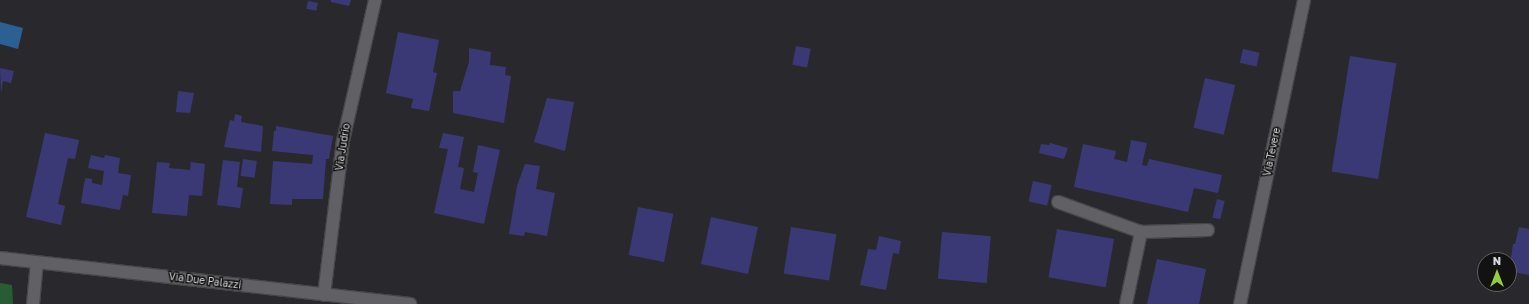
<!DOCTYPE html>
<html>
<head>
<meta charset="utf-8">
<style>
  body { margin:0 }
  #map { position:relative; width:1529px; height:304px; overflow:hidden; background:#29292d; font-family:"Golos Text",sans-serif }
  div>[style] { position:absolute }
  .green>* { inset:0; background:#285d34 }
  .water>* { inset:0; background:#2c5f92 }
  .building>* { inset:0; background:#3a3975; transform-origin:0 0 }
  .roads { filter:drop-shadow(1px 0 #454648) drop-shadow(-1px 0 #454648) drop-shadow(0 1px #454648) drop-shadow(0 -1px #454648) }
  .minor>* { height:12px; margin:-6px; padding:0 6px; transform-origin:6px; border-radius:6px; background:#616165 }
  span { translate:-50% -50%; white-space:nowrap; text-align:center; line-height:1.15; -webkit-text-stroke:3px #121213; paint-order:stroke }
  .street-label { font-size:10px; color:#d8d9db }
  .north { position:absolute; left:1477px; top:252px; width:40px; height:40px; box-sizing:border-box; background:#121213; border:1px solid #616263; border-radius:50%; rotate:0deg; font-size:11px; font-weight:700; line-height:16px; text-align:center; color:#d8d9db }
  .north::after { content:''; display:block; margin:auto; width:14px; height:18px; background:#94cc3c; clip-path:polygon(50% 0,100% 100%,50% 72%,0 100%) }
</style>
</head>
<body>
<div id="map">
  <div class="green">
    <i style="clip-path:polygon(0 283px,12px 285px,13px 304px,0 304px)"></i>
  </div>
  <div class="water">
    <i style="clip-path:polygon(0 22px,23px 28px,18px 49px,0 44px)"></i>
  </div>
  <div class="building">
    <i style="clip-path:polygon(331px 0,351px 0,349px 6px,331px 2px)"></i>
    <i style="left:308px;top:1px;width:10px;height:8px;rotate:11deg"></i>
    <i style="clip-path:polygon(398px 32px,439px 40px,433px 72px,437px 73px,429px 111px,411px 108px,413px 99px,386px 93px)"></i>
    <i style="left:796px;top:46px;width:15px;height:19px;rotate:11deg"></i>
    <i style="clip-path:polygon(469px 48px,491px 52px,490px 65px,506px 67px,505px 75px,511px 76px,504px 123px,453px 113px,453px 91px,460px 91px,469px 62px)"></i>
    <i style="left:1243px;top:49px;width:17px;height:14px;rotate:13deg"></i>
    <i style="left:1350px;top:56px;width:47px;height:117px;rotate:9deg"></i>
    <i style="clip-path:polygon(0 68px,14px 71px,11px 83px,3px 81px,1px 93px)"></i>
    <i style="left:1205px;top:78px;width:31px;height:51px;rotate:13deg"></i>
    <i style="clip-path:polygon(178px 91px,194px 93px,190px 113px,176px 112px)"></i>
    <i style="clip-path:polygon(547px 98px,574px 102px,565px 151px,534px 142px)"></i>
    <i style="clip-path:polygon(235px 114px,242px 116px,241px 122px,263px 126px,261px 152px,224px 147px,230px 120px,234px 121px)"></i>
    <i style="clip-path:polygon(276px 126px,333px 136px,329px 159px,326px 159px,323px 199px,292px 199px,292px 205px,270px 204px,273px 161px,312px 164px,313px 155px,272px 151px,274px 131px,276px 131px)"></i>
    <i style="clip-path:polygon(45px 133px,79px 140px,75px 159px,68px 158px,58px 204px,65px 206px,61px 225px,26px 217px)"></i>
    <i style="clip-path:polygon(443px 133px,464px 137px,458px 167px,464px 168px,460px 189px,474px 192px,478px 173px,473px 172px,478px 145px,500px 150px,484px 224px,434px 213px,448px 149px,439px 148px)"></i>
    <i style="clip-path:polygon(1131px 140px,1147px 143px,1142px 165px,1147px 166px,1149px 159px,1222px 175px,1218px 193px,1194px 188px,1188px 212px,1074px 187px,1083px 144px,1116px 151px,1114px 159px,1127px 162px)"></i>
    <i style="clip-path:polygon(1050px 143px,1068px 148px,1064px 159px,1039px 153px,1041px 144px,1049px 145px)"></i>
    <i style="clip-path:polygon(91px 155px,104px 158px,105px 155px,120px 158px,118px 173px,131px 175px,128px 196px,123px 195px,120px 210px,81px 203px,85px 178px,92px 179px,92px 183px,102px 185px,104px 171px,88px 168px)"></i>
    <i style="left:243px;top:159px;width:14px;height:17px;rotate:8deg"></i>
    <i style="clip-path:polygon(223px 160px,240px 162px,237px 187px,243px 188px,240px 208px,217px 205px)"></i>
    <i style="clip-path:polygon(157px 162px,170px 163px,169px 168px,190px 170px,191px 162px,205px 164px,202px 196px,189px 195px,187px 216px,152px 213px)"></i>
    <i style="clip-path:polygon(525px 164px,540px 166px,536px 189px,555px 193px,547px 236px,525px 232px,524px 236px,509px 234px,517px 186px)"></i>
    <i style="left:1033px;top:181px;width:19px;height:21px;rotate:12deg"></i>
    <i style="left:1217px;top:199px;width:8px;height:19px;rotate:14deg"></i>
    <i style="left:638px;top:207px;width:36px;height:49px;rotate:11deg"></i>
    <i style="left:711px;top:217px;width:48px;height:48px;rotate:12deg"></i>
    <i style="left:791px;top:227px;width:46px;height:47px;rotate:9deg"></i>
    <i style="clip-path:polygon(1519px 227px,1529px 229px,1529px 275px,1509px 271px,1513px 244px,1515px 244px)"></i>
    <i style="left:1057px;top:229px;width:58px;height:49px;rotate:10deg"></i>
    <i style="left:942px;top:232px;width:49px;height:47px;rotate:5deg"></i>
    <i style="clip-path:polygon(879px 236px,901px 241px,899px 254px,893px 253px,886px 290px,860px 285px,868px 249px,876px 250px)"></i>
    <i style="clip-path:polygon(1157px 259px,1206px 269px,1199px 304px,1147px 304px)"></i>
  </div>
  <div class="roads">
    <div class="minor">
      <i style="left:1058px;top:202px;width:88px;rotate:19.9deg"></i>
      <i style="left:0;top:258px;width:413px;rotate:6.4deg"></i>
      <i style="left:324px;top:295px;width:155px;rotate:-83deg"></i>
      <i style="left:343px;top:141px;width:145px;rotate:-77.2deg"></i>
      <i style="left:33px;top:304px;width:42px;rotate:-84.6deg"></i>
      <i style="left:1126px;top:304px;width:74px;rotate:-78.2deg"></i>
      <i style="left:1141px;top:232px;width:67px;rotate:-1.7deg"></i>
      <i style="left:1240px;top:304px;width:311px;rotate:-78.1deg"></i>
    </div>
  </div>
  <div class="street-label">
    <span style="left:343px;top:147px;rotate:-81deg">Via Judrio</span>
    <span style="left:1272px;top:152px;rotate:-78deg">Via Tevere</span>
    <span style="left:205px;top:281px;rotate:7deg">Via Due Palazzi</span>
  </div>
  <div class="north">N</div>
</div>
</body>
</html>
